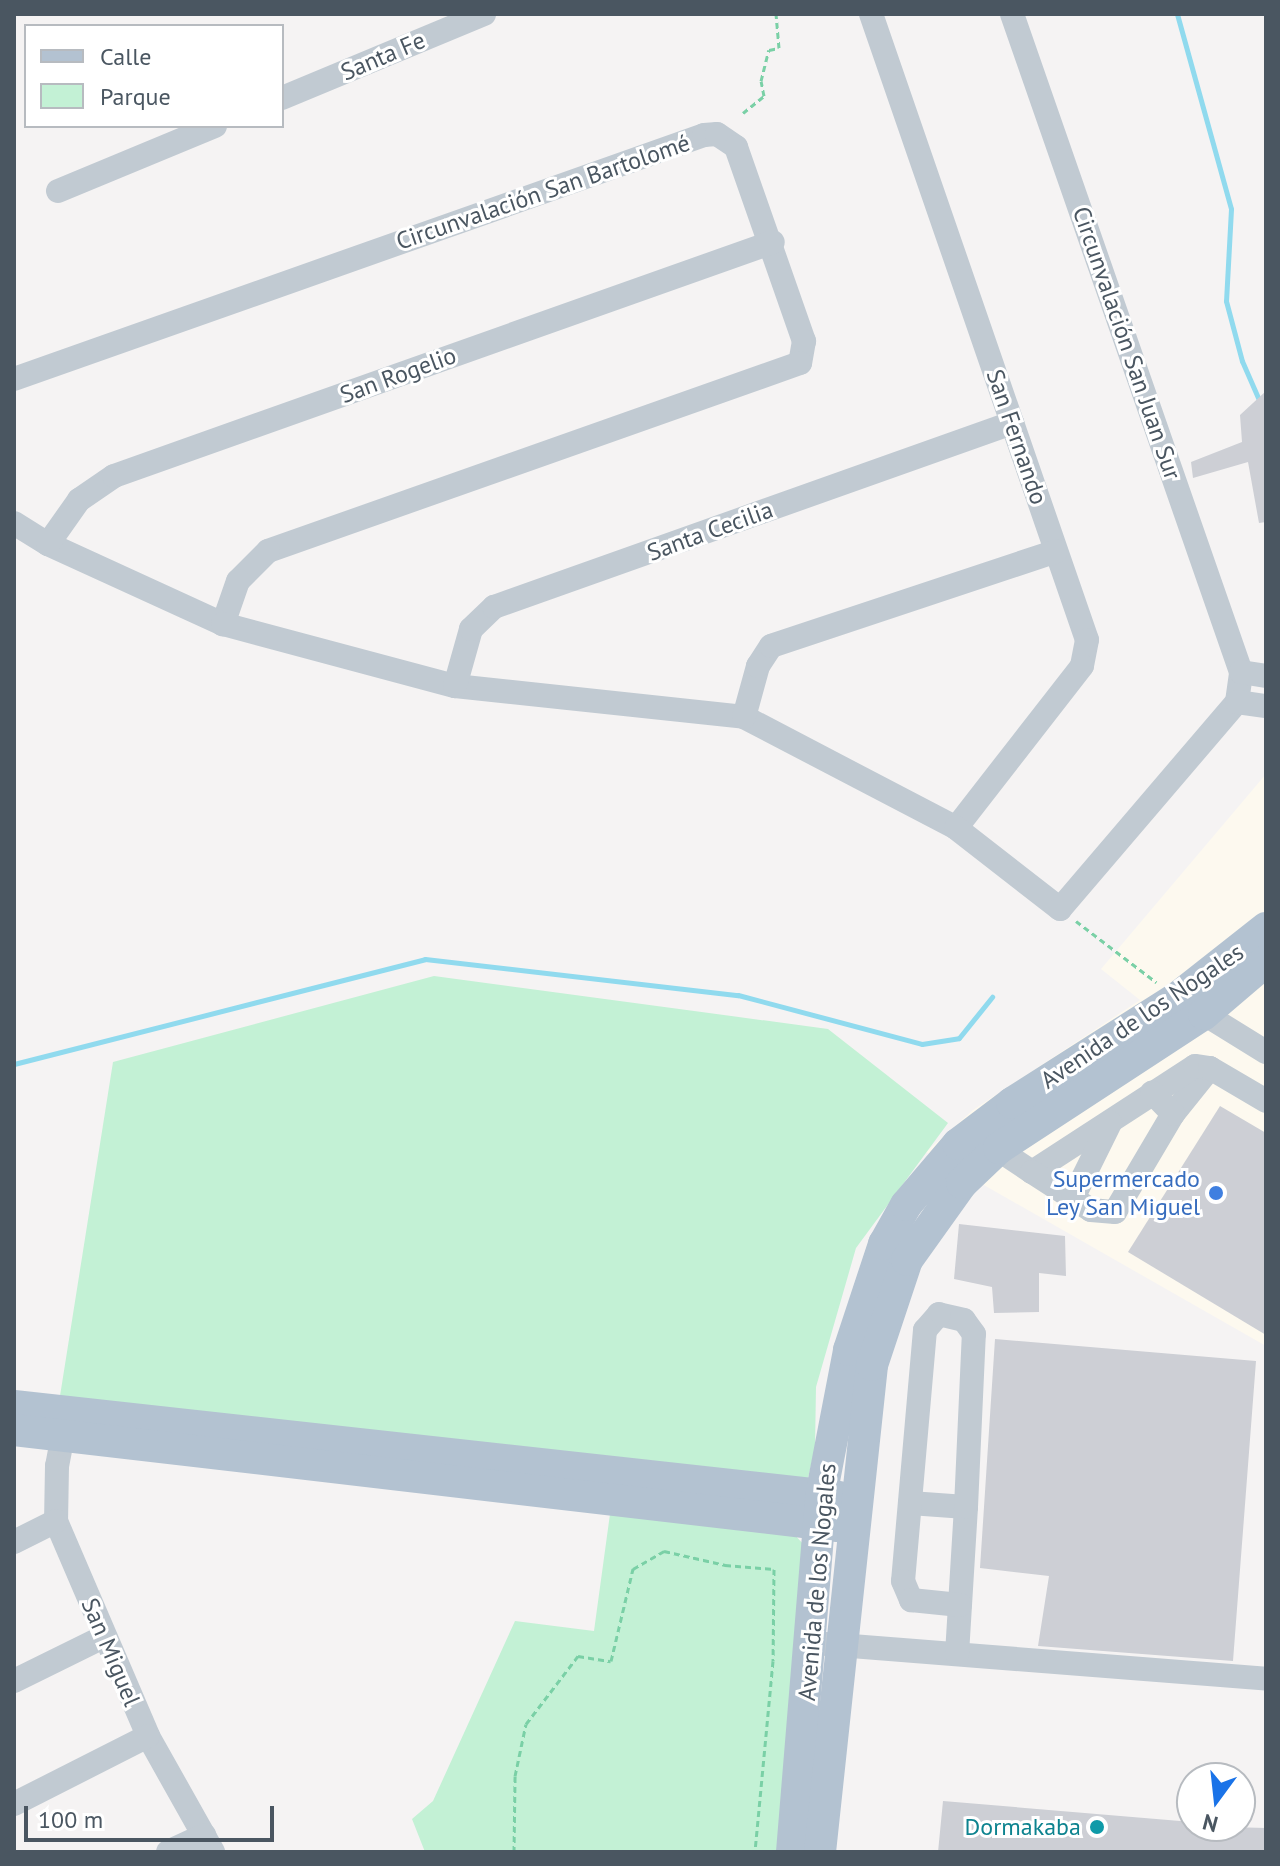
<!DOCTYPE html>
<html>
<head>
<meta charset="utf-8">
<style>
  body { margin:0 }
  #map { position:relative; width:1280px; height:1866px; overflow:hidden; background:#f5f3f3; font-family:"PT Sans",sans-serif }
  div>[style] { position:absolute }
  .commercial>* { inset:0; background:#fdf9ef }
  .green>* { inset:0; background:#c3f1d5 }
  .stream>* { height:5px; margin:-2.5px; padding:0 2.5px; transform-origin:2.5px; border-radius:2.5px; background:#90daee }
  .building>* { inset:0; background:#cdcfd5 }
  .path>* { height:3px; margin-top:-1.5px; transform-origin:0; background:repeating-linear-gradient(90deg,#7ad0a6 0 6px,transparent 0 10px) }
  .minor>* { height:24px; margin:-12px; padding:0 12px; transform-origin:12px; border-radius:12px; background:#c1cad2 }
  .major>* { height:32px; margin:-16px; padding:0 16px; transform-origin:16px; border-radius:16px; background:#b3c2d1 }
  .dots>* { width:22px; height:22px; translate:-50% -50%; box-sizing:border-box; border:4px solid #fff; border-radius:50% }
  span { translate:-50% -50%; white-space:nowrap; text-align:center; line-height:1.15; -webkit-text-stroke:6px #fff; paint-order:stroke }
  .street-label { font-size:24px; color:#4a5661 }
  .shop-label { font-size:24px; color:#366cbe }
  .right { translate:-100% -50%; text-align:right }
  .culture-label { font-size:24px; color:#0d838f }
  .frame { position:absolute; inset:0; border:16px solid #4a5661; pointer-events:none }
  .legend { position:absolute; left:24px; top:24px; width:260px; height:104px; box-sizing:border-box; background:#fff; border:2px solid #b7bbc0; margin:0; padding:10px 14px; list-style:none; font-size:24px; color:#4a5661 }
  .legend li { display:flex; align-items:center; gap:16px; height:40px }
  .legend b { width:40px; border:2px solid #b7bbc0 }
  .north { position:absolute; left:1176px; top:1762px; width:80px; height:80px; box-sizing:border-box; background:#fff; border:2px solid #b7bbc0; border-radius:50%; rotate:195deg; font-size:22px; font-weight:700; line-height:32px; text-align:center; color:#4a5661 }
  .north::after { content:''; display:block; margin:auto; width:28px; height:36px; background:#1a73e8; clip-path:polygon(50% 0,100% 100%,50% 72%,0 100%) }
  .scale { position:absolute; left:24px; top:1806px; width:250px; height:36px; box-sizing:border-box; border:4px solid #4a5661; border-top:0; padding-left:10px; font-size:24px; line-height:28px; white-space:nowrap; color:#4a5661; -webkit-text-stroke:6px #fff; paint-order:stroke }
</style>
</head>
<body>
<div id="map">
  <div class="commercial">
    <i style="clip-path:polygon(1266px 774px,1266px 1346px,926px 1152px,973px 1110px,1140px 1000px,1101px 969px)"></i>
  </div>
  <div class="green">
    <i style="clip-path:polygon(434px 976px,828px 1029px,948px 1123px,856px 1248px,816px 1387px,815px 1448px,808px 1478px,60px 1396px,113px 1062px)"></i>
    <i style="clip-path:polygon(610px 1514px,793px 1533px,805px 1546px,778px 1852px,425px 1852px,412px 1819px,433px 1801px,515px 1621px,594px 1631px)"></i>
  </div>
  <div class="stream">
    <i style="left:1177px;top:14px;width:202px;rotate:74.5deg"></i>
    <i style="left:1231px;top:209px;width:92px;rotate:93.1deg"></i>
    <i style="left:1226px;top:301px;width:62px;rotate:75.1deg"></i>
    <i style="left:1242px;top:361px;width:60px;rotate:66.4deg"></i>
    <i style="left:14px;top:1064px;width:424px;rotate:-14.3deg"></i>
    <i style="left:425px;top:959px;width:315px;rotate:6.6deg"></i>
    <i style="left:738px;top:995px;width:190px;rotate:14.9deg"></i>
    <i style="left:922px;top:1044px;width:37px;rotate:-9deg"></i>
    <i style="left:959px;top:1038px;width:53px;rotate:-51.2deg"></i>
  </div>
  <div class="building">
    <i style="clip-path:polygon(1266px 391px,1266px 522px,1259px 523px,1248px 462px,1193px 478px,1191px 462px,1242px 442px,1240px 415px)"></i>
    <i style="clip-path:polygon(1220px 1106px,1266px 1133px,1266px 1335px,1128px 1252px)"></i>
    <i style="clip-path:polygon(959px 1224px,1065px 1236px,1066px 1276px,1039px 1273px,1039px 1312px,994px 1313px,992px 1287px,954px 1279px)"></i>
    <i style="clip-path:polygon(995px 1339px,1256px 1361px,1233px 1661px,1038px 1646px,1049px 1576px,980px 1568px)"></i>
    <i style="clip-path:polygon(943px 1801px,1192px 1822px,1192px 1826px,1266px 1828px,1266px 1852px,938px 1852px)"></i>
  </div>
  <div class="path">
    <i style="left:743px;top:113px;width:27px;rotate:-39deg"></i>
    <i style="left:764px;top:96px;width:15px;rotate:-101deg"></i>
    <i style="left:761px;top:81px;width:32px;rotate:-76deg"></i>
    <i style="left:769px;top:50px;width:10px;rotate:-11deg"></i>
    <i style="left:779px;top:48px;width:34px;rotate:-95deg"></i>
    <i style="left:1076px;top:921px;width:101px;rotate:37.3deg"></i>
    <i style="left:514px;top:1852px;width:76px;rotate:-89.2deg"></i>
    <i style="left:515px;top:1776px;width:53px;rotate:-78.1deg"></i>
    <i style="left:526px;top:1724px;width:86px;rotate:-52.6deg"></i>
    <i style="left:578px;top:1656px;width:33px;rotate:9deg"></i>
    <i style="left:611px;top:1661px;width:95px;rotate:-76.6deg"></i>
    <i style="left:633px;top:1569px;width:36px;rotate:-30deg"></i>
    <i style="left:664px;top:1551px;width:63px;rotate:12.9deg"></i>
    <i style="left:725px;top:1565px;width:49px;rotate:4.7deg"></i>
    <i style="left:774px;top:1569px;width:92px;rotate:90.6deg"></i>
    <i style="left:773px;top:1661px;width:192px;rotate:95.4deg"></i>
  </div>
  <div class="minor">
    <i style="left:871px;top:14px;width:662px;rotate:70.96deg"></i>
    <i style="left:1087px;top:640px;width:26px;rotate:101deg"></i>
    <i style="left:1082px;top:666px;width:205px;rotate:127.9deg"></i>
    <i style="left:282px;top:98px;width:219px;rotate:-22.6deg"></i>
    <i style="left:58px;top:191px;width:170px;rotate:-22.5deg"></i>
    <i style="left:14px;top:379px;width:732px;rotate:-19.47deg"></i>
    <i style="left:704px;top:135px;width:13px;rotate:-4deg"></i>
    <i style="left:717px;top:134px;width:23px;rotate:34deg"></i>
    <i style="left:736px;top:147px;width:206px;rotate:70.7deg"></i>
    <i style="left:804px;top:341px;width:22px;rotate:100deg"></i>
    <i style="left:800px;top:363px;width:564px;rotate:160.54deg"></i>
    <i style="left:268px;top:551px;width:42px;rotate:135deg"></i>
    <i style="left:238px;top:581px;width:46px;rotate:109.2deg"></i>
    <i style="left:14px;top:523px;width:40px;rotate:32deg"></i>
    <i style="left:48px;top:544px;width:192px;rotate:24.6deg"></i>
    <i style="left:223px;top:624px;width:240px;rotate:15deg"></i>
    <i style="left:455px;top:686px;width:291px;rotate:6.1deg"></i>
    <i style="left:744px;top:717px;width:239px;rotate:27.6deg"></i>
    <i style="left:956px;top:828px;width:132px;rotate:37.9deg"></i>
    <i style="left:1060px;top:909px;width:272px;rotate:-49.5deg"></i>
    <i style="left:1237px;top:702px;width:30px;rotate:-82deg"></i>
    <i style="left:1241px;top:672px;width:697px;rotate:-109.19deg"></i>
    <i style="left:48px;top:544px;width:54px;rotate:-54.8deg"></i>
    <i style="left:79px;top:500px;width:42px;rotate:-34.4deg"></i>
    <i style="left:114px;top:476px;width:699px;rotate:-19.55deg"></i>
    <i style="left:1241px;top:672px;width:25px;rotate:9deg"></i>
    <i style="left:455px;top:686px;width:59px;rotate:-74.3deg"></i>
    <i style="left:471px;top:629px;width:32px;rotate:-44deg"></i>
    <i style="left:494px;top:607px;width:550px;rotate:-19.56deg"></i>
    <i style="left:1237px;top:702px;width:29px;rotate:8deg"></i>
    <i style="left:744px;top:717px;width:53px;rotate:-74.6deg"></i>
    <i style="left:758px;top:666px;width:24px;rotate:-57deg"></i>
    <i style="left:771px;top:646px;width:300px;rotate:-18.4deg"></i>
    <i style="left:1193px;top:1007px;width:86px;rotate:31.7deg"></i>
    <i style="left:1173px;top:1114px;width:59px;rotate:-51.2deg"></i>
    <i style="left:987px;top:1142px;width:54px;rotate:33.7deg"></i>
    <i style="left:1032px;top:1172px;width:194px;rotate:-33deg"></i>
    <i style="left:1195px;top:1066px;width:15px;rotate:8deg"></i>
    <i style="left:1210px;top:1068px;width:65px;rotate:30.5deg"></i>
    <i style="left:1032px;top:1172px;width:70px;rotate:32.8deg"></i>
    <i style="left:1091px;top:1210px;width:24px;rotate:5deg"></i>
    <i style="left:1115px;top:1212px;width:114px;rotate:-59.4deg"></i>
    <i style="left:1173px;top:1114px;width:30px;rotate:-134deg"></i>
    <i style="left:1073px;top:1198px;width:84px;rotate:-63.7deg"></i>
    <i style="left:66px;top:1419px;width:48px;rotate:100.8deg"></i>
    <i style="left:57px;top:1466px;width:55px;rotate:91deg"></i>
    <i style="left:56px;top:1521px;width:234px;rotate:66.8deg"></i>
    <i style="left:148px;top:1736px;width:133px;rotate:60.7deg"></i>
    <i style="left:910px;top:1503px;width:56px;rotate:4.1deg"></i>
    <i style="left:14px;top:1542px;width:47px;rotate:-26.6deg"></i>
    <i style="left:826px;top:1644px;width:441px;rotate:4.5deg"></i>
    <i style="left:957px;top:1654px;width:147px;rotate:-86.5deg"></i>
    <i style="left:966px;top:1507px;width:173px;rotate:-87.4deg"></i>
    <i style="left:974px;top:1334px;width:17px;rotate:-126deg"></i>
    <i style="left:964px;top:1320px;width:26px;rotate:-167deg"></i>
    <i style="left:939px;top:1314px;width:21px;rotate:131deg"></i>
    <i style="left:925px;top:1330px;width:252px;rotate:95deg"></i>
    <i style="left:903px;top:1581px;width:21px;rotate:67deg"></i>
    <i style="left:911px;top:1600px;width:49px;rotate:5.8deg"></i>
    <i style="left:14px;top:1681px;width:99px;rotate:-26.3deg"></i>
    <i style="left:14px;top:1804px;width:150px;rotate:-26.9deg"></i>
    <i style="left:168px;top:1852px;width:40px;rotate:-25deg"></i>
  </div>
  <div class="major">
    <i style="left:14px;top:1406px;width:830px;rotate:6.29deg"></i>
    <i style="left:14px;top:1430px;width:829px;rotate:6.65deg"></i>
    <i style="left:792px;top:1852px;width:357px;rotate:-85.3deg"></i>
    <i style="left:821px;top:1496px;width:149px;rotate:-79.1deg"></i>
    <i style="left:849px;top:1350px;width:112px;rotate:-71.7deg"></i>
    <i style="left:884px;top:1244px;width:45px;rotate:-60.6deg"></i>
    <i style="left:906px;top:1205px;width:80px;rotate:-49.6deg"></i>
    <i style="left:958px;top:1144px;width:68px;rotate:-37.2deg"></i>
    <i style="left:1012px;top:1103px;width:196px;rotate:-32.5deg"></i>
    <i style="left:1177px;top:998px;width:113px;rotate:-38.2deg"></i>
    <i style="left:820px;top:1852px;width:490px;rotate:-83.9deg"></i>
    <i style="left:872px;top:1365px;width:111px;rotate:-71.6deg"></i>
    <i style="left:907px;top:1260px;width:95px;rotate:-54.5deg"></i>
    <i style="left:962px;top:1183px;width:51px;rotate:-43.4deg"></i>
    <i style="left:999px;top:1148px;width:245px;rotate:-33.2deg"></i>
    <i style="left:1204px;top:1014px;width:82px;rotate:-40.5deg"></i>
  </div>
  <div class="dots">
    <i style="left:1216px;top:1193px;background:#3f7fe0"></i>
    <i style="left:1097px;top:1827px;background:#0f9aa8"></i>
  </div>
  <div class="street-label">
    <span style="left:383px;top:56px;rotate:-23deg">Santa Fe</span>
    <span style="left:543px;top:192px;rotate:-19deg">Circunvalación San Bartolomé</span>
    <span style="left:1127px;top:343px;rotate:71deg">Circunvalación San Juan Sur</span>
    <span style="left:398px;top:375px;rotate:-20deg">San Rogelio</span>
    <span style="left:1017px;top:437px;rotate:71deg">San Fernando</span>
    <span style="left:710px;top:531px;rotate:-20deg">Santa Cecilia</span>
    <span style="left:1142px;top:1016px;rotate:-34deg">Avenida de los Nogales</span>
    <span style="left:817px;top:1582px;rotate:-85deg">Avenida de los Nogales</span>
    <span style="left:111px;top:1652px;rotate:67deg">San Miguel</span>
  </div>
  <div class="shop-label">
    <span class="right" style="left:1200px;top:1193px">Supermercado<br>Ley San Miguel</span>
  </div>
  <div class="culture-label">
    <span class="right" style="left:1081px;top:1827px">Dormakaba</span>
  </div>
  <div class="frame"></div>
  <ul class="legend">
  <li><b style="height:10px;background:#b3c2d1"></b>Calle</li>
  <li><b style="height:22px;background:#c3f1d5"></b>Parque</li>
  </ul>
  <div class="north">N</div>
  <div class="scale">100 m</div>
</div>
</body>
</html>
